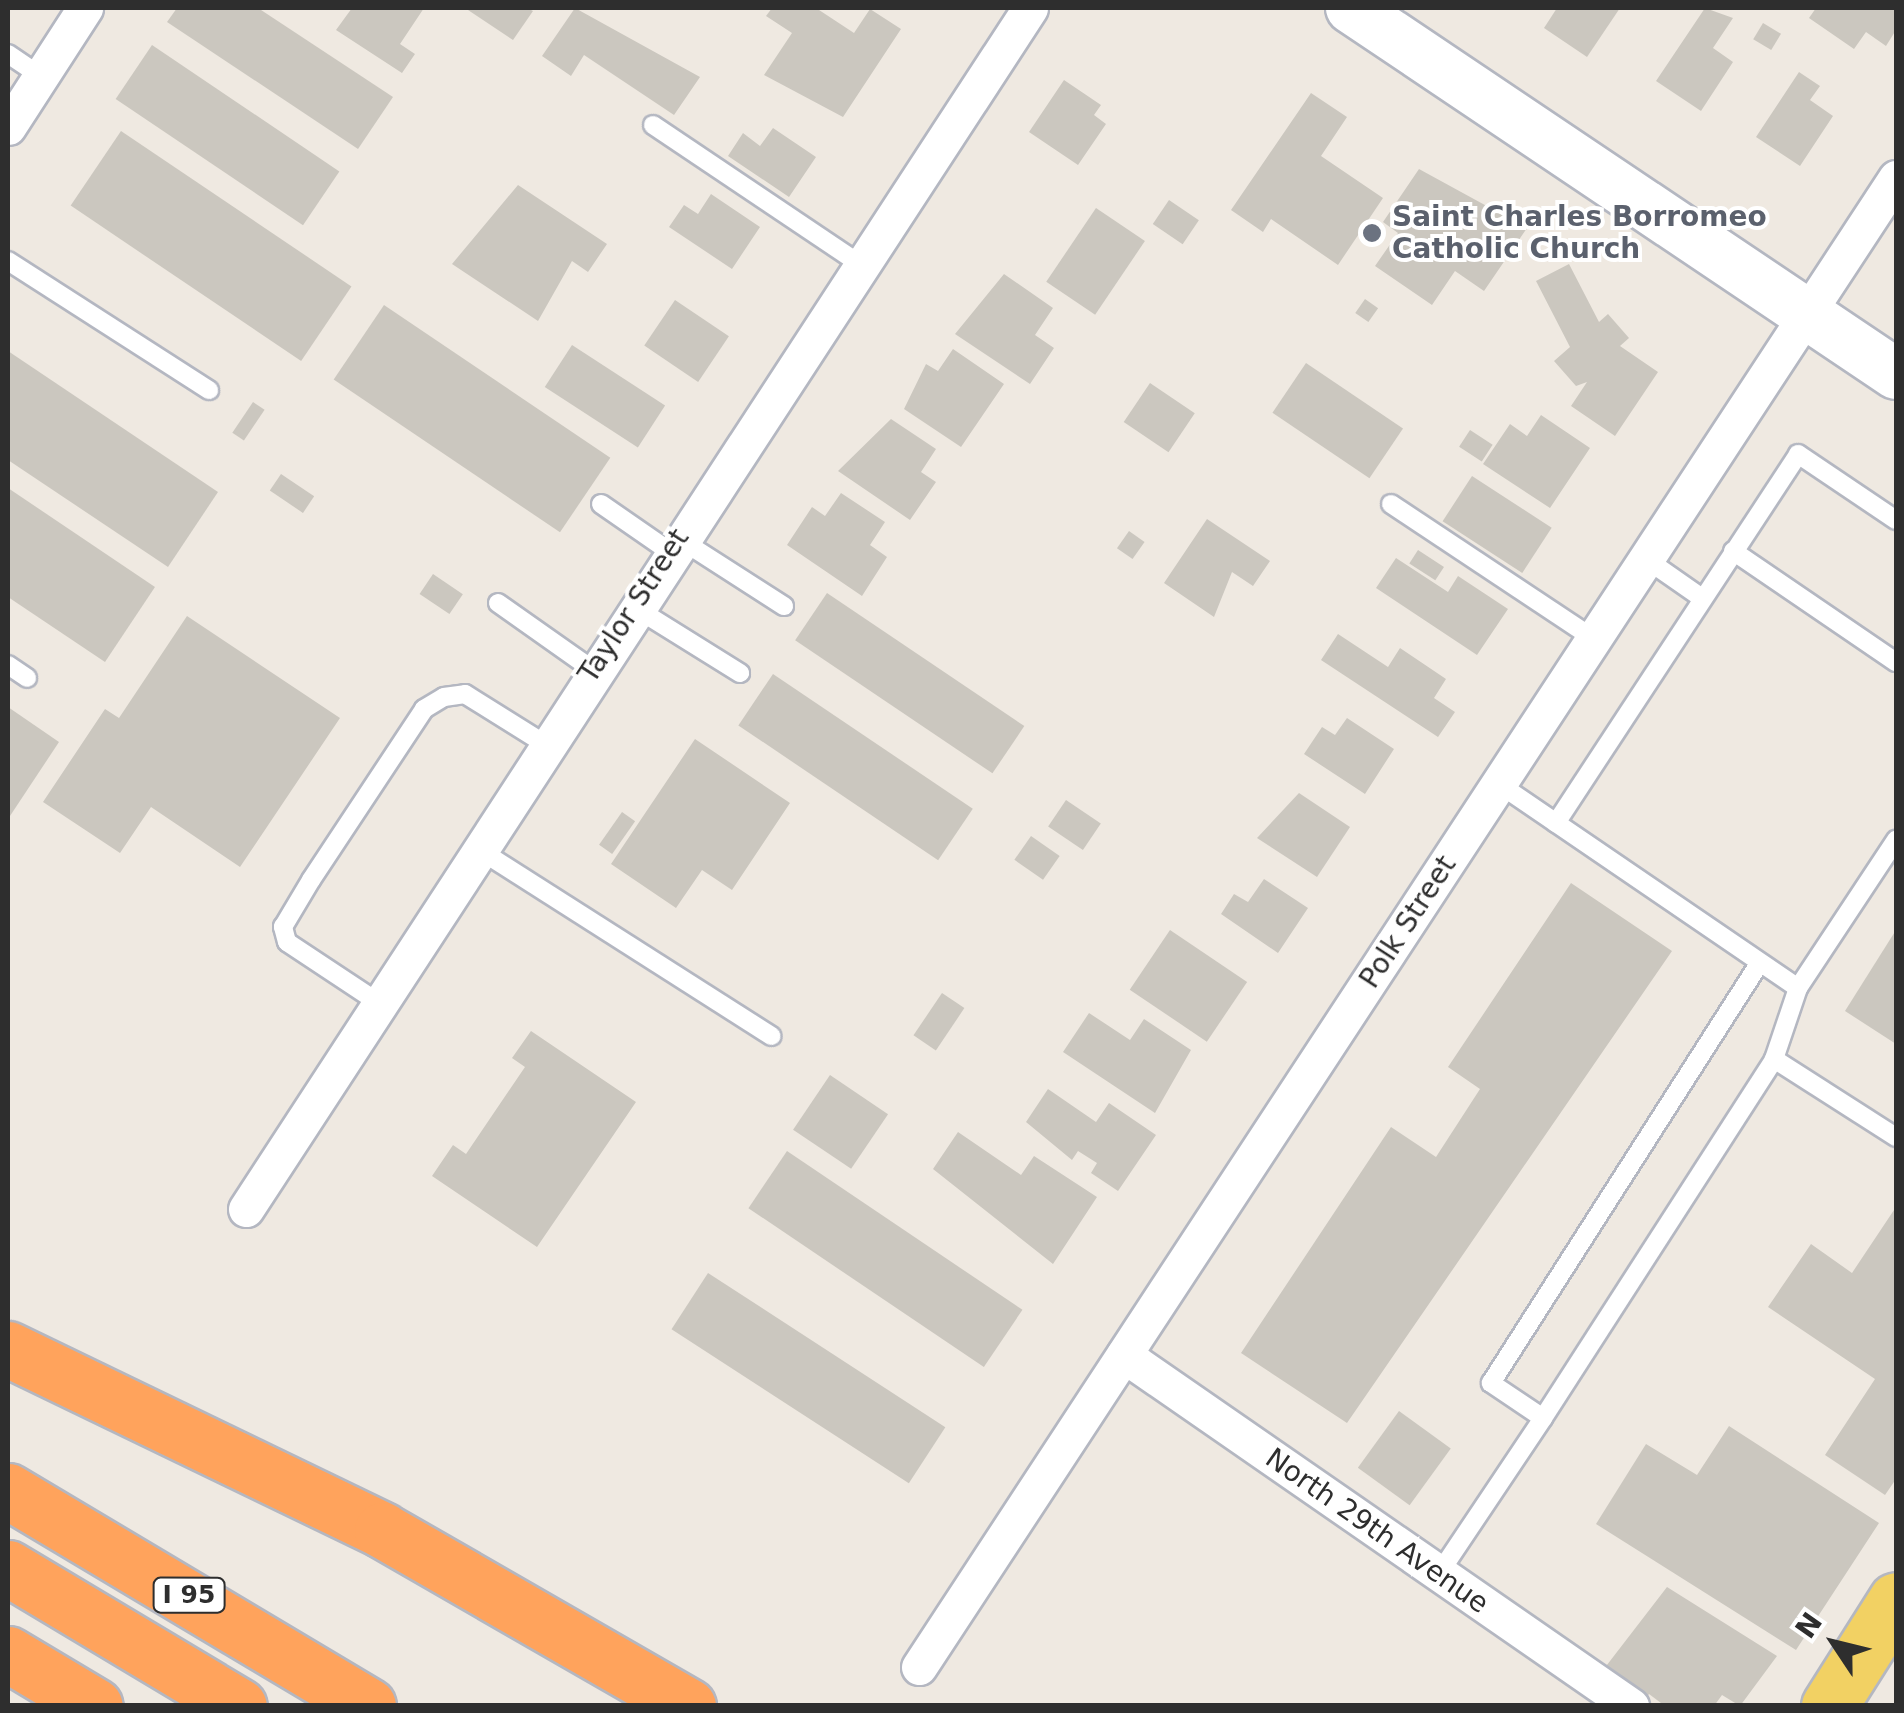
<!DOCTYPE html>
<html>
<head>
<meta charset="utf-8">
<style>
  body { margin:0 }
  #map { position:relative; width:1904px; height:1713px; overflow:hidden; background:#efe9e1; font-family:"DejaVu Sans",sans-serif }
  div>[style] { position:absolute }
  .building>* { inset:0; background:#cbc7bf; transform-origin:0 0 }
  .roads { filter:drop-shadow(2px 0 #b4b7c1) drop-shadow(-2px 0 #b4b7c1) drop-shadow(0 2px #b4b7c1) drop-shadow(0 -2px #b4b7c1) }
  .lane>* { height:18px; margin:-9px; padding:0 9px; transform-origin:9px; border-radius:9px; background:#fff }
  .street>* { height:35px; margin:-17.5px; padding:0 17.5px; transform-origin:17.5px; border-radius:17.5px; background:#fff }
  .secondary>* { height:50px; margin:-25px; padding:0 25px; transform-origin:25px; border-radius:25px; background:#fff }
  .primary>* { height:55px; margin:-27.5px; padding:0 27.5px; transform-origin:27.5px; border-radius:27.5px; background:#f2d163 }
  .highway>* { height:55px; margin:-27.5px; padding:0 27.5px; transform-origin:27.5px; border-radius:27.5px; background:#ffa35c }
  .dots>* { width:28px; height:28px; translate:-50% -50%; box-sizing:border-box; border:5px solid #fff; border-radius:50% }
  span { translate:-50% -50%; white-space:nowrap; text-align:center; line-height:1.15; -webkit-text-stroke:8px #fff; paint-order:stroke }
  .shield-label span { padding:2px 8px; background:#fff; border:2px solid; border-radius:8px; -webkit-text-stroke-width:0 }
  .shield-label { font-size:25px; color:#2e2e2e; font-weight:700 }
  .worship-label { font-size:28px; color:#5b616d; font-weight:700 }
  .left { translate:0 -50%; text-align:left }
  .street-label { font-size:28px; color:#2e2e2e }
  .frame { position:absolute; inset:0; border:10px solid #2e2e2e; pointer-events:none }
  .north { position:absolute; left:1784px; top:1593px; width:100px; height:100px; -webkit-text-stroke:8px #fff; paint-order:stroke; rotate:305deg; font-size:28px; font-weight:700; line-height:40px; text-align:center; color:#2e2e2e }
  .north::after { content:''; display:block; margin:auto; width:35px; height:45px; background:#2e2e2e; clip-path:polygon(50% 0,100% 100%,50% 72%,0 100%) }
</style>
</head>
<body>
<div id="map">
  <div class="building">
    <i style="clip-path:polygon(177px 8px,258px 8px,393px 97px,358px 149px,167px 22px)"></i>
    <i style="clip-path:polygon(352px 8px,424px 8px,400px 44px,415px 54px,402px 73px,336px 30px)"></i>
    <i style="clip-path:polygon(465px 8px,527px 8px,533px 11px,513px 40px)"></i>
    <i style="clip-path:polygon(575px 8px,700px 77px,674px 115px,584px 55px,571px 76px,542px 56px)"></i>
    <i style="clip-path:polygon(772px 8px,816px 8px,854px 33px,870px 9px,901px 29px,843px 117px,764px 75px,792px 33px,766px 16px)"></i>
    <i style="clip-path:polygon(1557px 8px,1620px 8px,1587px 57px,1544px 28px)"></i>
    <i style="clip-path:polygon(1705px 8px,1733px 18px,1713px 48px,1733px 62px,1701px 111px,1656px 81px)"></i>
    <i style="clip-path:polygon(1816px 8px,1896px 8px,1896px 30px,1886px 46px,1866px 32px,1854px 49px,1809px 18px)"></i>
    <i style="left:1763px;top:23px;width:21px;height:19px;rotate:31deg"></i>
    <i style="left:152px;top:45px;width:226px;height:65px;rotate:34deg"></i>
    <i style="clip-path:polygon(1799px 72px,1820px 86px,1810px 100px,1833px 116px,1800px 166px,1756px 137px)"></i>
    <i style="clip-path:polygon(1064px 80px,1101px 105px,1094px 115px,1106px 124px,1078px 165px,1029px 132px)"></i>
    <i style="clip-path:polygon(1311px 93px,1347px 117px,1321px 156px,1383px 198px,1338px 265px,1271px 219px,1263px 232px,1231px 210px)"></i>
    <i style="clip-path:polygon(773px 128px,816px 157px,789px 197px,728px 156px,743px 133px,760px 146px)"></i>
    <i style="left:121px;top:131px;width:278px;height:90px;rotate:34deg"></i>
    <i style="clip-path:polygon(1419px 169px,1527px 228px,1484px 291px,1455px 271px,1432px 305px,1375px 266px,1398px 233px,1383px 222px)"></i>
    <i style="clip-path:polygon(518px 185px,607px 244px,588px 272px,572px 261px,538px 321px,452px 264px)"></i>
    <i style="clip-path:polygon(711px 194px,760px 227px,732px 269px,669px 227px,684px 205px,698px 214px)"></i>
    <i style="left:1169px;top:200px;width:36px;height:29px;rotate:34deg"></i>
    <i style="left:1096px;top:208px;width:59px;height:89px;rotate:34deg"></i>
    <i style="clip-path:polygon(1569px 264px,1599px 322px,1608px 314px,1629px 338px,1620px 346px,1658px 372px,1615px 436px,1571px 406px,1587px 382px,1576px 386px,1554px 361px,1570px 347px,1536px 281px)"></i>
    <i style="clip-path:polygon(1004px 274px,1053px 308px,1035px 335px,1054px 348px,1030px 384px,955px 334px)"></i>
    <i style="left:1365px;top:299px;width:16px;height:17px;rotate:35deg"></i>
    <i style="left:675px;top:300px;width:65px;height:55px;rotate:34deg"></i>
    <i style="left:384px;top:305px;width:273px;height:90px;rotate:34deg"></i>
    <i style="left:572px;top:345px;width:111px;height:50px;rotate:33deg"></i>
    <i style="clip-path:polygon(953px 349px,1004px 384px,961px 447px,904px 409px,926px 364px,938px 371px)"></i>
    <i style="clip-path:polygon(8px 351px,218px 492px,168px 567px,8px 460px)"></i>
    <i style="left:1306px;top:363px;width:117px;height:60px;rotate:34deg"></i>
    <i style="left:1150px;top:383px;width:54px;height:47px;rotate:34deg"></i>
    <i style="left:253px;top:402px;width:14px;height:37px;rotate:34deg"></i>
    <i style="clip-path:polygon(1541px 415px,1590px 448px,1550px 508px,1483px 464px,1510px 424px,1527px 436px)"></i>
    <i style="clip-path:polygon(891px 419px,936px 449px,921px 472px,936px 482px,910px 520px,838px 471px)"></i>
    <i style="left:1470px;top:430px;width:27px;height:20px;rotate:33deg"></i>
    <i style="left:281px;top:474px;width:40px;height:20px;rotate:34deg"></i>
    <i style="left:1472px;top:476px;width:95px;height:54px;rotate:33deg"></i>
    <i style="clip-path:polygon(8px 488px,155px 587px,105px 662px,8px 597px)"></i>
    <i style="clip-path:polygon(841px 493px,885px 522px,870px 545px,887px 557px,862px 596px,787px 545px,812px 507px,825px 516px)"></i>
    <i style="clip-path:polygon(1207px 519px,1270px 561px,1253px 586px,1232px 572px,1214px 617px,1164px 583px)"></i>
    <i style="left:1129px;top:531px;width:19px;height:21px;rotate:35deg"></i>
    <i style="left:1418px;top:550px;width:31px;height:16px;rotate:33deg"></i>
    <i style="clip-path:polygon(1396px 558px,1448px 592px,1458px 576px,1508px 609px,1477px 655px,1376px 588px)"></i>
    <i style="left:433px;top:574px;width:36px;height:24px;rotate:34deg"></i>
    <i style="left:827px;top:593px;width:238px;height:57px;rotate:34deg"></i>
    <i style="clip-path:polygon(187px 616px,340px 718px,240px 867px,151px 807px,120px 853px,43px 802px,105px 709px,119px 718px)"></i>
    <i style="clip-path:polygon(1338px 634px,1388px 667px,1400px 648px,1446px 679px,1434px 698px,1455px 712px,1438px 737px,1321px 660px)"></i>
    <i style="left:773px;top:674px;width:241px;height:62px;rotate:34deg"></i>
    <i style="clip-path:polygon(8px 707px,59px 742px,8px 819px)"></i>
    <i style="clip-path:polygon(1347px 718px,1394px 749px,1365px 794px,1304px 754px,1322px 727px,1335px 735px)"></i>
    <i style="clip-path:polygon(695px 739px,790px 803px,732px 890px,702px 870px,676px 908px,611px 864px)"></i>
    <i style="clip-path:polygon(1299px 793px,1350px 827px,1317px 877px,1257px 838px)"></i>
    <i style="left:1066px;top:800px;width:42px;height:32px;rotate:34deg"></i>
    <i style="left:622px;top:812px;width:16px;height:40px;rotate:35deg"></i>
    <i style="left:1031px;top:836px;width:35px;height:29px;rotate:35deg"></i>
    <i style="clip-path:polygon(1264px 879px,1308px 908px,1278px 953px,1221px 914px,1234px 894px,1248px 902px)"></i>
    <i style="clip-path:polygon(1571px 883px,1672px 951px,1347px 1423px,1241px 1353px,1391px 1127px,1436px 1157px,1480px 1089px,1448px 1067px)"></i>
    <i style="left:1170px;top:930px;width:93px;height:72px;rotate:34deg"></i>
    <i style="clip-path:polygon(1896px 930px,1896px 1044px,1845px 1011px)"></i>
    <i style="left:942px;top:993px;width:27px;height:51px;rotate:34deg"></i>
    <i style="clip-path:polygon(1089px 1013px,1130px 1040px,1144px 1019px,1191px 1050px,1155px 1113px,1063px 1052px)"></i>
    <i style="clip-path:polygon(531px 1031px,636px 1102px,537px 1247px,432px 1176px,453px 1145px,466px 1154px,525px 1067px,512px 1058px)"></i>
    <i style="left:830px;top:1075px;width:70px;height:66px;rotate:34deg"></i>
    <i style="clip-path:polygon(1048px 1089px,1096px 1122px,1109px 1103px,1156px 1135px,1118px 1191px,1091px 1173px,1097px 1163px,1078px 1151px,1072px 1160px,1026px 1122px)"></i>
    <i style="clip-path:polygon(958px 1132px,1021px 1175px,1034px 1156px,1097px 1197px,1053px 1264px,933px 1169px)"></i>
    <i style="left:787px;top:1151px;width:284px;height:69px;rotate:34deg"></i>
    <i style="clip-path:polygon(1896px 1207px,1896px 1479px,1885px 1495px,1825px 1455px,1875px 1379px,1768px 1307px,1811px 1244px,1852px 1273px)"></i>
    <i style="left:708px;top:1273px;width:283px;height:67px;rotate:33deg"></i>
    <i style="left:1399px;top:1411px;width:64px;height:70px;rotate:36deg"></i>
    <i style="clip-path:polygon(1729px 1426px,1879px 1523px,1796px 1650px,1596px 1524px,1646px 1444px,1697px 1475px)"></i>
    <i style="clip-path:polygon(1667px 1587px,1777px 1656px,1740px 1706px,1722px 1695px,1714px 1706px,1665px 1706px,1649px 1694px,1641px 1705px,1600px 1674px)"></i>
  </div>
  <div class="roads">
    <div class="lane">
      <i style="left:8px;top:54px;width:40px;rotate:34deg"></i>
      <i style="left:653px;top:125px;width:249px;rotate:33.9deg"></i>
      <i style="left:8px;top:261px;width:239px;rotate:32.7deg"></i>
      <i style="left:601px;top:504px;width:83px;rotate:34.7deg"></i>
      <i style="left:1391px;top:504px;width:244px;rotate:33.6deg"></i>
      <i style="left:678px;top:538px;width:126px;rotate:32.7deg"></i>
      <i style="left:1733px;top:551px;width:197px;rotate:34.3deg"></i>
      <i style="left:1646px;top:559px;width:68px;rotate:34.9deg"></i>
      <i style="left:498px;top:603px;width:116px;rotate:35.2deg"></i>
      <i style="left:634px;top:607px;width:125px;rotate:31.9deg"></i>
      <i style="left:8px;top:665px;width:23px;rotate:34deg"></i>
      <i style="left:1499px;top:784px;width:362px;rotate:34.3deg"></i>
      <i style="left:1798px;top:988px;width:178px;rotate:-56.5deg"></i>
      <i style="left:1556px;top:823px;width:441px;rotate:-56.7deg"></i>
      <i style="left:1798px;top:454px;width:118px;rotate:34deg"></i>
      <i style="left:478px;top:849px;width:348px;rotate:32.5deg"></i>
      <i style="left:379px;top:1003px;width:110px;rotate:-146.5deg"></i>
      <i style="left:287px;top:942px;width:16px;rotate:-105deg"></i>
      <i style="left:283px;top:927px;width:55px;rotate:-59.2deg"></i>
      <i style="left:311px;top:880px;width:205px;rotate:-56.5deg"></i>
      <i style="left:424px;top:709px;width:23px;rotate:-31deg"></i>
      <i style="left:444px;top:697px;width:21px;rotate:-8deg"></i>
      <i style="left:465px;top:694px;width:94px;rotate:32deg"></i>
      <i style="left:1774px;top:1059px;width:145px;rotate:32.6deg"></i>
      <i style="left:1543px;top:1418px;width:427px;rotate:-57.2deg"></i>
      <i style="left:1774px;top:1059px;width:75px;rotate:-71.3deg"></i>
      <i style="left:1438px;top:1575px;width:189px;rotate:-56.2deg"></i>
      <i style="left:1543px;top:1418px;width:63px;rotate:-146.1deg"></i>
      <i style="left:1491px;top:1383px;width:499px;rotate:-57.4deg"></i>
    </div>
    <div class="street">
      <i style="left:8px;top:127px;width:142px;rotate:-57.1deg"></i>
      <i style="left:246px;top:1209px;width:1434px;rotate:-56.86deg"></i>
      <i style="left:1124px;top:1355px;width:617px;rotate:34.7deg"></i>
      <i style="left:919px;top:1667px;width:1781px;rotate:-56.73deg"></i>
    </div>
    <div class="secondary">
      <i style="left:1351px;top:8px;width:656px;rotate:33.88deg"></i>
    </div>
    <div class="primary">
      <i style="left:1829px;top:1706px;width:125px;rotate:-57.7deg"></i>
    </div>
    <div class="highway">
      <i style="left:8px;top:1349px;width:415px;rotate:25.8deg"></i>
      <i style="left:382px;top:1530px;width:353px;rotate:29.9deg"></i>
      <i style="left:8px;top:1491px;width:419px;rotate:30.8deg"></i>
      <i style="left:8px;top:1568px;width:269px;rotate:30.9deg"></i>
      <i style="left:8px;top:1654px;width:101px;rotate:30.9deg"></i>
    </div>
  </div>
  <div class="dots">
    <i style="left:1372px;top:233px;background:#6b7280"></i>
  </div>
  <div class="shield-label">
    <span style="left:189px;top:1595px">I 95</span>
  </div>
  <div class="worship-label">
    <span class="left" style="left:1392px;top:233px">Saint Charles Borromeo<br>Catholic Church</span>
  </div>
  <div class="street-label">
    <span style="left:634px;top:606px;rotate:-57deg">Taylor Street</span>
    <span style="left:1408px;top:922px;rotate:-57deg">Polk Street</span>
    <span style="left:1377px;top:1531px;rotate:35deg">North 29th Avenue</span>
  </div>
  <div class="frame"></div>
  <div class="north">N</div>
</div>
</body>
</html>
